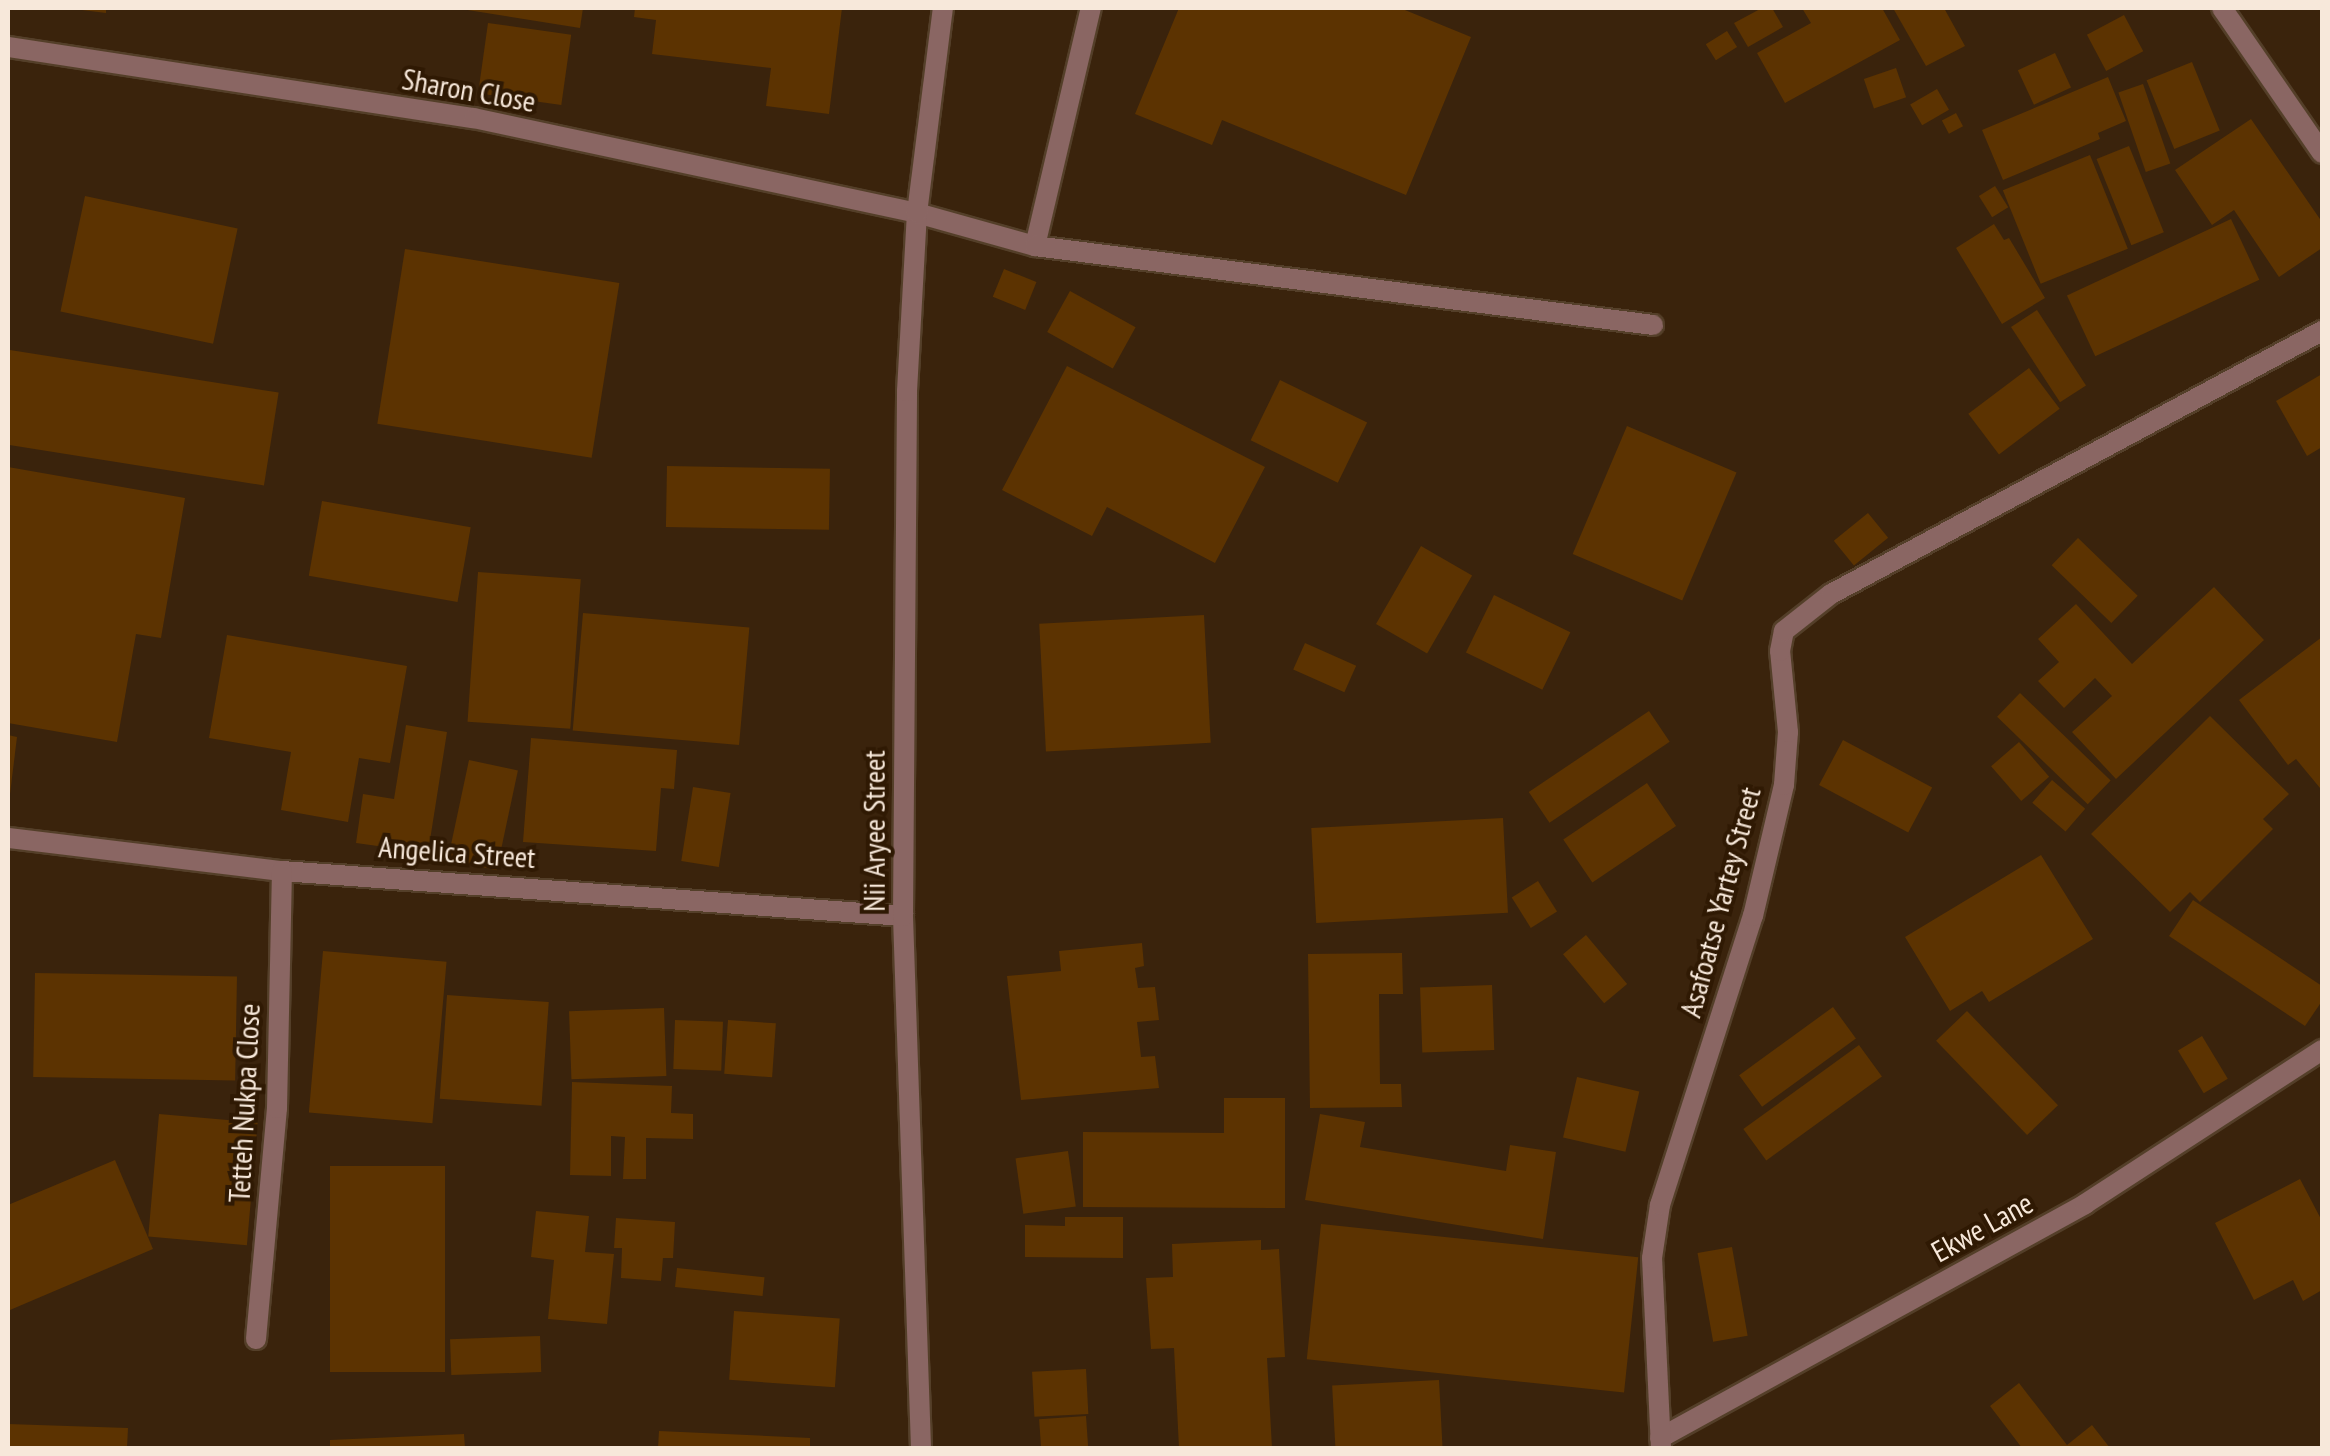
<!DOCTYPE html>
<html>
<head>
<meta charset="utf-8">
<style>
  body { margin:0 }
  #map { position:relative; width:2330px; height:1456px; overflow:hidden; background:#3a230c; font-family:"PT Sans Narrow",sans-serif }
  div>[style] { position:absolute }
  .building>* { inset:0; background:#5c3301; transform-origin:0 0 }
  .roads { filter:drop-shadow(2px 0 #543f29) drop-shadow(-2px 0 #543f29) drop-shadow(0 2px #543f29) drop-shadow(0 -2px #543f29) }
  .service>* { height:20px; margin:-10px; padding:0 10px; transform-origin:10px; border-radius:10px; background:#8a6663 }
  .minor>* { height:20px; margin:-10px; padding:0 10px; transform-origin:10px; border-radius:10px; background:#8a6663 }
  span { translate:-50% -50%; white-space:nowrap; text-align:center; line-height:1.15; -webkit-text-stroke:8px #2f1903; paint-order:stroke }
  .street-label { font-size:30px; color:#f7e8da }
  .frame { position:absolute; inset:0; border:10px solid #f7e8da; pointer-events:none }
</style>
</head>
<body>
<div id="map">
  <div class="building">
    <i style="clip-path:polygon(82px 8px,106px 8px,106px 13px,82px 10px)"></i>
    <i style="clip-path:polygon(455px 8px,583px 8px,580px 28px)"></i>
    <i style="clip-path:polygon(635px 8px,842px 8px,829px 114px,766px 106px,771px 68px,652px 54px,656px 20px,634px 17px)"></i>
    <i style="clip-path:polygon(1179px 8px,1400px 8px,1471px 37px,1406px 195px,1222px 120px,1212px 145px,1135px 114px)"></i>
    <i style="clip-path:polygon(1762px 8px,1772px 8px,1783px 27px,1748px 47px,1734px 23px)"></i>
    <i style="clip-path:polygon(1802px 8px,1882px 8px,1900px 40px,1785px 103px,1757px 53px,1811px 23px)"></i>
    <i style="clip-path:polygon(1893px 8px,1944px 8px,1965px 46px,1926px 66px)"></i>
    <i style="left:2124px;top:15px;width:41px;height:42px;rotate:62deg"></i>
    <i style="left:488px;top:23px;width:84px;height:71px;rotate:8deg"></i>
    <i style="left:1727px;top:31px;width:19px;height:25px;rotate:58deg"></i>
    <i style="left:2055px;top:53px;width:38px;height:41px;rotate:65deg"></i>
    <i style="left:2192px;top:62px;width:74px;height:49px;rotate:68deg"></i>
    <i style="left:1896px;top:68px;width:31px;height:34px;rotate:71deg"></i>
    <i style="clip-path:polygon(2108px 77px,2126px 121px,2098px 133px,2100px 139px,2003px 180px,1982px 130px)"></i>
    <i style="left:2143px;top:84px;width:84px;height:26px;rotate:71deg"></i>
    <i style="left:1937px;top:89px;width:24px;height:31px;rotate:60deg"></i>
    <i style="left:1956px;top:113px;width:15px;height:16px;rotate:62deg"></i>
    <i style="clip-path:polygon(2251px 119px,2322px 222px,2322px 248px,2279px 277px,2234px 210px,2212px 225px,2175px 170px)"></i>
    <i style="left:2129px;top:146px;width:93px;height:35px;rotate:68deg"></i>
    <i style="left:2090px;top:155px;width:101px;height:94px;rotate:68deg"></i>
    <i style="left:1995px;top:186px;width:25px;height:19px;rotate:58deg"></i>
    <i style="left:85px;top:196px;width:156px;height:118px;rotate:12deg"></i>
    <i style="left:2231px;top:219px;width:67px;height:181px;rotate:65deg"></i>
    <i style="clip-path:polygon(1994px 224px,2004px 240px,2009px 238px,2045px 298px,2002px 324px,1956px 248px)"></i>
    <i style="left:405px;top:249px;width:217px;height:177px;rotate:9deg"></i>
    <i style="left:1004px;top:269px;width:35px;height:30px;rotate:22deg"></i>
    <i style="left:1070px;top:291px;width:75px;height:47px;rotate:29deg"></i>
    <i style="left:2037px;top:310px;width:90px;height:31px;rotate:57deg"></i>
    <i style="left:10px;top:350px;width:272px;height:94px;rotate:9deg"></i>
    <i style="clip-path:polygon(1067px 366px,1265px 467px,1215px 563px,1107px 507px,1092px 536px,1002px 490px)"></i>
    <i style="left:2029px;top:368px;width:51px;height:76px;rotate:53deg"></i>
    <i style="clip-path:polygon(2322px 374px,2322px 447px,2307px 456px,2276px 401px)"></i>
    <i style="left:1280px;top:380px;width:97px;height:67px;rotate:26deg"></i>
    <i style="left:1627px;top:426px;width:119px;height:139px;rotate:23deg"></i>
    <i style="left:667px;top:466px;width:163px;height:61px;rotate:1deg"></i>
    <i style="clip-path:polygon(8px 467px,185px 498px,161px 638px,136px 634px,117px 742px,8px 723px)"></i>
    <i style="left:322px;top:501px;width:151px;height:76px;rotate:10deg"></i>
    <i style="left:1868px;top:513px;width:32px;height:44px;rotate:51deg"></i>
    <i style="left:2078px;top:538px;width:83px;height:38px;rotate:44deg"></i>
    <i style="left:1421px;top:546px;width:59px;height:90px;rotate:30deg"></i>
    <i style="left:478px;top:572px;width:103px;height:150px;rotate:4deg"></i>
    <i style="clip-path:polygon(2214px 587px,2264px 640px,2116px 779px,2072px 732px,2112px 696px,2095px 678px,2064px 708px,2038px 681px,2059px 662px,2038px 639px,2076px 604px,2132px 664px)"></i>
    <i style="left:1494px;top:595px;width:85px;height:64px;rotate:26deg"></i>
    <i style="left:583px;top:613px;width:167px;height:118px;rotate:5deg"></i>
    <i style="left:1204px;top:615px;width:128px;height:165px;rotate:87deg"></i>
    <i style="clip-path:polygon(227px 635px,407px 666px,390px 763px,359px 758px,348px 822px,281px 810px,291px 752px,209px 738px)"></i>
    <i style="clip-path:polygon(2322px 637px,2322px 786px,2320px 788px,2296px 759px,2288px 765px,2239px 700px)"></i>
    <i style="left:1305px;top:643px;width:56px;height:29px;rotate:24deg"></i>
    <i style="left:2020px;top:693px;width:126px;height:33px;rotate:44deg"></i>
    <i style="left:1649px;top:711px;width:37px;height:145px;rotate:56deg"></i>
    <i style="clip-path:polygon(2210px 716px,2289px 794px,2263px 819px,2273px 829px,2200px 902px,2190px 892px,2170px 912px,2091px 834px)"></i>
    <i style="clip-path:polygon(406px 725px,447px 732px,428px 853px,356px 843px,363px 794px,394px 799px)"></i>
    <i style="clip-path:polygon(8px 735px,17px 737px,10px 794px,8px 794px)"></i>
    <i style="clip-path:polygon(531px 738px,677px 750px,674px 789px,661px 788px,656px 851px,523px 842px)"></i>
    <i style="left:1843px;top:740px;width:101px;height:51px;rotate:28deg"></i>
    <i style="left:2019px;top:742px;width:46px;height:37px;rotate:49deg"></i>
    <i style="left:469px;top:760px;width:50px;height:102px;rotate:12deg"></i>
    <i style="left:2052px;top:780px;width:44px;height:30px;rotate:41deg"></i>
    <i style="left:1647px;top:783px;width:52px;height:101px;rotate:56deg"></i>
    <i style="left:693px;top:787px;width:38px;height:75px;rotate:9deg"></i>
    <i style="left:1503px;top:818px;width:95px;height:192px;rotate:87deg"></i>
    <i style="clip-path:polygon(2041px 855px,2093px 939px,1989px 1002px,1982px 991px,1950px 1011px,1905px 937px)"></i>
    <i style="left:1538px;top:881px;width:36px;height:31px;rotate:58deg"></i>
    <i style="clip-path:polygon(2193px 900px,2322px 986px,2322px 1001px,2305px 1026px,2169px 936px)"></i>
    <i style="left:1586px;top:935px;width:64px;height:30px;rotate:50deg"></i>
    <i style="clip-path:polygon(1142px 943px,1144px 966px,1135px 968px,1138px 988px,1155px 987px,1159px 1020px,1137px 1022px,1141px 1057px,1155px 1056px,1159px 1088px,1021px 1100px,1007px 976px,1061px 971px,1059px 951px)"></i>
    <i style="left:323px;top:951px;width:124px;height:162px;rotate:5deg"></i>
    <i style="clip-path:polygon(1402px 953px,1403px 994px,1379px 994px,1380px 1084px,1401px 1084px,1402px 1107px,1310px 1108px,1308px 954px)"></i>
    <i style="left:35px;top:973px;width:202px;height:104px;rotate:1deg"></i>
    <i style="left:1492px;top:985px;width:65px;height:72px;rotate:88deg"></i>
    <i style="left:447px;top:995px;width:102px;height:104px;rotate:4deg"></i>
    <i style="left:1833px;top:1007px;width:39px;height:116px;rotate:54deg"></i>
    <i style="left:664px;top:1008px;width:68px;height:95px;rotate:88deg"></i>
    <i style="left:1967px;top:1011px;width:131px;height:43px;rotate:46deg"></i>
    <i style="left:675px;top:1020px;width:48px;height:49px;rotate:2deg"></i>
    <i style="left:728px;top:1020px;width:48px;height:54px;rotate:4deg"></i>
    <i style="left:2202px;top:1036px;width:50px;height:28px;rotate:59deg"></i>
    <i style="left:1859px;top:1045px;width:39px;height:143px;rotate:54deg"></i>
    <i style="left:1577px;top:1077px;width:64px;height:62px;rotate:13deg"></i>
    <i style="clip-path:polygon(572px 1082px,672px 1086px,671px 1113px,693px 1114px,693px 1139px,646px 1138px,646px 1179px,623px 1179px,625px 1137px,611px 1136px,611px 1176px,570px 1175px)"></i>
    <i style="clip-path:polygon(1224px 1098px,1285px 1098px,1285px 1208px,1083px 1207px,1083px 1132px,1224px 1133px)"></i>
    <i style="left:159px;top:1114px;width:99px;height:123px;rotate:5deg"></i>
    <i style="clip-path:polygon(1320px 1114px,1365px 1122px,1360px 1147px,1506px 1171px,1510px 1145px,1556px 1152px,1543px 1239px,1305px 1200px)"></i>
    <i style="left:1068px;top:1151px;width:56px;height:53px;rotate:82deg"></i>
    <i style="clip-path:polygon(115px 1160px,153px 1249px,10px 1310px,8px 1205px)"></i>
    <i style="left:330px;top:1166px;width:115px;height:206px"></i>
    <i style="clip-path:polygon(2300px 1179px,2322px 1221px,2322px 1290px,2303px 1301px,2293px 1280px,2254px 1300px,2215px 1223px)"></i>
    <i style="clip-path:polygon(536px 1211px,589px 1216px,585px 1252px,614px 1254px,607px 1324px,548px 1319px,554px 1260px,531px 1257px)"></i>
    <i style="clip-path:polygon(1065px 1217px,1123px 1217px,1123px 1258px,1025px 1257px,1025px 1225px,1065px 1226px)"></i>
    <i style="clip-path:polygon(616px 1218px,675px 1222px,673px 1258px,663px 1258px,661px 1281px,621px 1278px,622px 1248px,614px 1248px)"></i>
    <i style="left:1321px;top:1224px;width:319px;height:136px;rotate:6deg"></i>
    <i style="clip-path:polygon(1261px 1240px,1261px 1250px,1279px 1249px,1285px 1357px,1267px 1358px,1272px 1448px,1179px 1448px,1174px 1348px,1151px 1349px,1146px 1278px,1173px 1277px,1172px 1244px)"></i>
    <i style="left:1732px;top:1247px;width:90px;height:35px;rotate:80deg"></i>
    <i style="left:677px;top:1268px;width:88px;height:19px;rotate:6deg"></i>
    <i style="left:734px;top:1311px;width:106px;height:69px;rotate:4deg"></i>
    <i style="left:540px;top:1336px;width:36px;height:90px;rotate:88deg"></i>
    <i style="left:1086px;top:1369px;width:45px;height:54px;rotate:87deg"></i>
    <i style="left:1439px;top:1380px;width:68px;height:107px;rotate:87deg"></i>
    <i style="clip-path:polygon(2019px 1383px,2067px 1445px,2092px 1425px,2110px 1448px,2022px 1448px,1990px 1406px)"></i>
    <i style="left:1086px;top:1416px;width:32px;height:47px;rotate:86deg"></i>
    <i style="clip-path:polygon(8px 1424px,128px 1428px,127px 1448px,8px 1448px)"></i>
    <i style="clip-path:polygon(659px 1431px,810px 1438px,810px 1448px,658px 1448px)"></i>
    <i style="clip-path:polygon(464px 1434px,465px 1448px,330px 1448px,330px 1440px)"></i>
  </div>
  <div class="roads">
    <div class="service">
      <i style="left:1035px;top:246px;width:244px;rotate:-76.8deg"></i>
    </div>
    <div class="minor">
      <i style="left:2222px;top:8px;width:176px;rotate:55.4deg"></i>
      <i style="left:8px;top:47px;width:471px;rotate:8.7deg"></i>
      <i style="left:474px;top:118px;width:453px;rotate:12.1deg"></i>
      <i style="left:917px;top:213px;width:123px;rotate:15.6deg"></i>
      <i style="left:1035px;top:246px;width:623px;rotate:7.28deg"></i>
      <i style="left:8px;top:838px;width:276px;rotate:6.9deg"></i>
      <i style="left:282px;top:871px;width:623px;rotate:4.14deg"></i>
      <i style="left:256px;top:1339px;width:232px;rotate:-84.8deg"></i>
      <i style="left:277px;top:1108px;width:237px;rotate:-88.8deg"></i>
      <i style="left:1660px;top:1438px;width:485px;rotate:-28.8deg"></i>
      <i style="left:2085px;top:1204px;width:283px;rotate:-33deg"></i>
      <i style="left:921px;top:1448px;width:532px;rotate:-91.94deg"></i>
      <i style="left:903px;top:916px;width:525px;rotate:-89.56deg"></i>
      <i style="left:907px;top:391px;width:178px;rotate:-86.8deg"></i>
      <i style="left:917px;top:213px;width:207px;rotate:-82.8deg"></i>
      <i style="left:1661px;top:1448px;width:190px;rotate:-92.7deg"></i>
      <i style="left:1652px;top:1258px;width:54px;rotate:-81.4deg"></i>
      <i style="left:1660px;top:1205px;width:304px;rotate:-72.2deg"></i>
      <i style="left:1753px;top:916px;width:135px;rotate:-76.7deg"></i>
      <i style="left:1784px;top:785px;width:53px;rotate:-85.7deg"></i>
      <i style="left:1788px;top:732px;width:81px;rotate:-95.6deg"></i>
      <i style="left:1780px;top:651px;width:20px;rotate:-79deg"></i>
      <i style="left:1784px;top:631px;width:60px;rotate:-38.2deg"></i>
      <i style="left:1831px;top:594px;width:557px;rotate:-28.18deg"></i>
    </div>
  </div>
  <div class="street-label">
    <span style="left:469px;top:90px;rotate:10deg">Sharon Close</span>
    <span style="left:874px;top:831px;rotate:-90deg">Nii Aryee Street</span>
    <span style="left:457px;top:852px;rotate:4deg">Angelica Street</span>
    <span style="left:1720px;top:902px;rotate:-75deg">Asafoatse Yartey Street</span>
    <span style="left:244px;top:1103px;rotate:-87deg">Tetteh Nukpa Close</span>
    <span style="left:1982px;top:1227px;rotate:-29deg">Ekwe Lane</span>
  </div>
  <div class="frame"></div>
</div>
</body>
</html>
